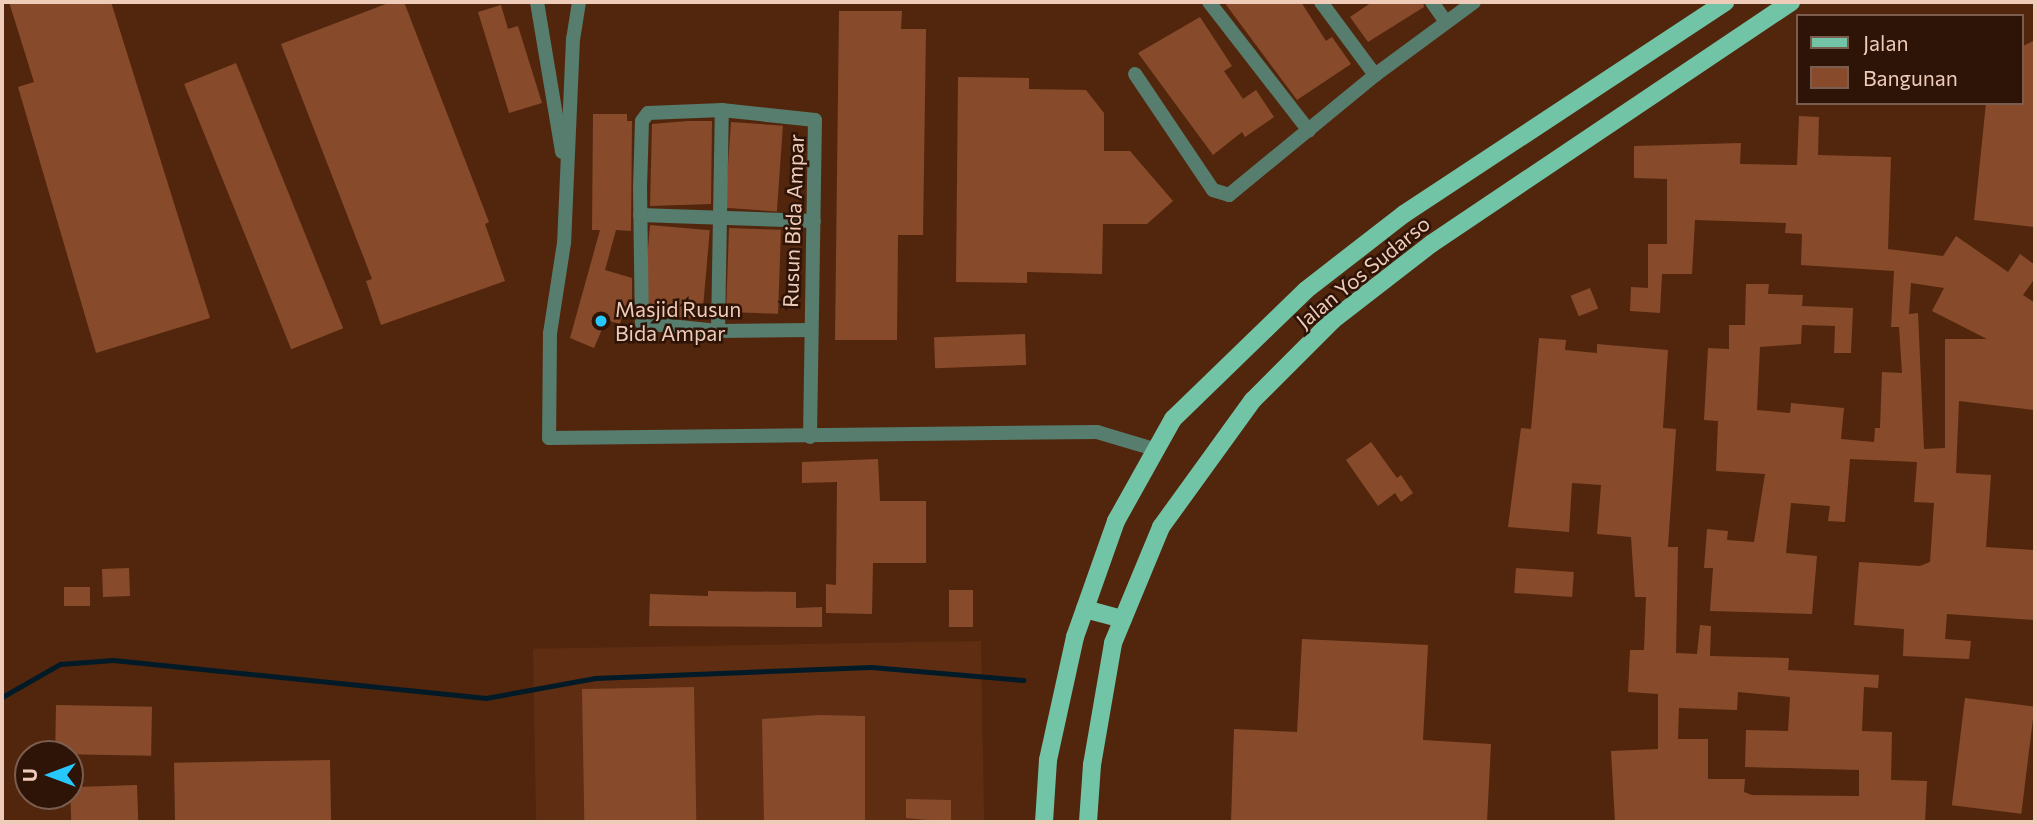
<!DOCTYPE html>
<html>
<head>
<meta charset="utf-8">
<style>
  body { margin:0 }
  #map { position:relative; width:2037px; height:824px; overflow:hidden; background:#52260d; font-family:Commissioner,sans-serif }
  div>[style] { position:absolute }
  .built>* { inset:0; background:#5f2d11; transform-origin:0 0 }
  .stream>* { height:5px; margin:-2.5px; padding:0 2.5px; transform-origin:2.5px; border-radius:2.5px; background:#001b27 }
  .building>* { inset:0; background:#874b2b; transform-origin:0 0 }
  .street>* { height:14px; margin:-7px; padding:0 7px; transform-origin:7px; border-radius:7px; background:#567d6d }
  .primary>* { height:18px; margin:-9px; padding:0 9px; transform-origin:9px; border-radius:9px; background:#71c4a5 }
  .dots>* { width:19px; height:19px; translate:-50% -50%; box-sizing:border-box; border:4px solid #2d1407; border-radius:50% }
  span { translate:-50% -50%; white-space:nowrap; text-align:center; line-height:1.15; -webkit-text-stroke:5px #2d1407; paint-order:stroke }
  .street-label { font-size:21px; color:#efcbba }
  .poi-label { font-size:21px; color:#efcbba }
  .left { translate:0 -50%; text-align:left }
  .frame { position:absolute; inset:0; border:4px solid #efcbba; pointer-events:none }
  .legend { position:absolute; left:1796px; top:14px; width:228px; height:91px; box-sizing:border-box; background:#2d1407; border:2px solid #7b5d4f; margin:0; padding:9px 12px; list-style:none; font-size:21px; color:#efcbba }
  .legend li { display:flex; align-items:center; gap:14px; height:35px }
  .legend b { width:35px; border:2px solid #7b5d4f }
  .north { position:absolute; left:14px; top:740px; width:70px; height:70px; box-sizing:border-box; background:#2d1407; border:2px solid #7b5d4f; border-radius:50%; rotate:270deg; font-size:19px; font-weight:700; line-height:28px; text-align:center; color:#efcbba }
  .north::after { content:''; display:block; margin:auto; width:24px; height:32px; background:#27c8ff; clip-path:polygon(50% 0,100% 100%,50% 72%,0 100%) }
</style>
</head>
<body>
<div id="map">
  <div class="built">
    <i style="left:981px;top:641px;width:181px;height:448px;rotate:89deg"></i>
  </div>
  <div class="stream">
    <i style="left:2px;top:697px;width:67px;rotate:-29.6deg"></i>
    <i style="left:60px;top:664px;width:53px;rotate:-4.3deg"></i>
    <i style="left:113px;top:660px;width:375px;rotate:5.8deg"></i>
    <i style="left:486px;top:698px;width:111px;rotate:-10.4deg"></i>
    <i style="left:595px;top:678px;width:276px;rotate:-2.3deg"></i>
    <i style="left:871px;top:667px;width:153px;rotate:4.9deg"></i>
  </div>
  <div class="building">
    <i style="clip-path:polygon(9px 2px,111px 2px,210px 318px,96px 353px,18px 87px,34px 82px)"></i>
    <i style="clip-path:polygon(391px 2px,404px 2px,489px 222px,485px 224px,505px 281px,381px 325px,366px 281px,372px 279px,281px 44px)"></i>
    <i style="clip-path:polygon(1224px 2px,1301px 2px,1326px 41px,1332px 37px,1351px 64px,1297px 100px)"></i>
    <i style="clip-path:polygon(1372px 2px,1423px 2px,1424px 7px,1368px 42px,1350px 17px)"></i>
    <i style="clip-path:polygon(501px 5px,508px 29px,518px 26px,542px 103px,509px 113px,478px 12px)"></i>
    <i style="clip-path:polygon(839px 11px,902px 11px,901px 29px,926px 29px,923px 235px,898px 235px,897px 340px,835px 340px)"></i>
    <i style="clip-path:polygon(1200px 17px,1232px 66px,1224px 71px,1243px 99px,1256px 90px,1274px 117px,1245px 137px,1242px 132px,1213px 155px,1138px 53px)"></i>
    <i style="clip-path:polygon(2035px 40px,2035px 227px,1974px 220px,1986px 103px,2021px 103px,2021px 47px)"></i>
    <i style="left:236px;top:63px;width:286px;height:56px;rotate:68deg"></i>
    <i style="clip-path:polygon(958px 77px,1029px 78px,1029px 89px,1086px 90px,1104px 113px,1104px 151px,1130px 151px,1173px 201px,1147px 224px,1103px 224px,1102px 274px,1027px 272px,1027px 283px,956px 282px)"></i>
    <i style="clip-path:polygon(593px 114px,627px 114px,627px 121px,632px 121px,631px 231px,616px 230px,605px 270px,632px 278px,632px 313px,623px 313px,620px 324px,606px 320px,594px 348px,570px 338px,600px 230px,592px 230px)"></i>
    <i style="clip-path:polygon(evenodd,1799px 116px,1819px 117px,1818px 155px,1891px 157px,1888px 249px,1943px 256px,1956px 236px,2008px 272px,2020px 254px,2035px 265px,2035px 278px,2023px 295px,2035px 303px,2035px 410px,1959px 401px,1956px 473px,1991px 475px,1986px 547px,2035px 550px,2034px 620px,1947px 614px,1945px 639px,1971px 641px,1969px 659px,1903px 656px,1904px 629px,1854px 625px,1859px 562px,1920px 566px,1930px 562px,1934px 503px,1914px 502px,1917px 462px,1850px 459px,1845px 522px,1828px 521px,1830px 506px,1791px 503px,1786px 553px,1817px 556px,1812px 614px,1710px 611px,1713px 568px,1704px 568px,1707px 529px,1728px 531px,1727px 540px,1754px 542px,1765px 474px,1716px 471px,1718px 421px,1704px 420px,1708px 348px,1729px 349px,1729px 325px,1745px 325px,1746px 284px,1769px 284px,1768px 294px,1803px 295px,1802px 306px,1853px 308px,1851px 353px,1834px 353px,1835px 326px,1802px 325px,1801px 344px,1760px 347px,1757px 410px,1790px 413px,1791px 403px,1844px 408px,1841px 439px,1874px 442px,1875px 428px,1880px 428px,1882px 372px,1902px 373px,1899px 327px,1891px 327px,1894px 271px,1801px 265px,1802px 234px,1785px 233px,1786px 223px,1695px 220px,1692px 274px,1662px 274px,1660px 313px,1630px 311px,1631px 287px,1648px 288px,1648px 244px,1667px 244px,1667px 179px,1634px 178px,1634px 146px,1741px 143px,1740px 164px,1797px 165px,1799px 116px,1911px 283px,1944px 288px,1932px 311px,1987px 339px,1945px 339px,1945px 448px,1924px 449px,1918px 313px,1909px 314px,1911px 283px)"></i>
    <i style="clip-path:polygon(687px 121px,712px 121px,711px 204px,650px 206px,652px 124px)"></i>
    <i style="left:731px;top:122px;width:52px;height:86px;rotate:4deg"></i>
    <i style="left:650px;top:225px;width:60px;height:89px;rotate:5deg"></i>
    <i style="left:729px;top:228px;width:52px;height:84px;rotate:2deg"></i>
    <i style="left:1590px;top:288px;width:22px;height:21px;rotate:68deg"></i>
    <i style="left:1025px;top:334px;width:31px;height:91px;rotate:88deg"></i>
    <i style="clip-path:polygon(evenodd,1539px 338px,1566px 340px,1565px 350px,1597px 353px,1597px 344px,1668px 350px,1663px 428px,1676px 429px,1668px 547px,1678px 547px,1676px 653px,1697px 654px,1700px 625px,1711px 626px,1710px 656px,1789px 658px,1788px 670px,1879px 675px,1878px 688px,1864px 687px,1862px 731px,1892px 732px,1891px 780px,1927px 781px,1925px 822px,1615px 822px,1611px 751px,1658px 749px,1658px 694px,1628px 692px,1630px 650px,1644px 650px,1646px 597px,1635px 597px,1631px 537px,1597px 534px,1601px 485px,1572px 483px,1569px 532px,1508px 527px,1521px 428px,1531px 429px,1539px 338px,1738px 692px,1790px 697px,1788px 731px,1746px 730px,1745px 767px,1859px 770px,1859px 796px,1752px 795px,1744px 792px,1745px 779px,1708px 779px,1708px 739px,1678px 739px,1679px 708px,1737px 710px,1738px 692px)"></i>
    <i style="clip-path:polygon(1371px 442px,1397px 478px,1401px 475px,1413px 493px,1401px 502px,1395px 493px,1378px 506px,1346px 460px)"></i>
    <i style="clip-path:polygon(878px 459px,880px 501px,926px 501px,926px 563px,873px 563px,872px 614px,826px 613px,826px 584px,836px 585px,837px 482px,802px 483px,802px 462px)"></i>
    <i style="left:129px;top:568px;width:28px;height:27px;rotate:88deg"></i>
    <i style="left:1516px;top:568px;width:58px;height:25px;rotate:4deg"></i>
    <i style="left:64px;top:587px;width:26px;height:19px"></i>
    <i style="left:949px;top:590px;width:24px;height:37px"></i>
    <i style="clip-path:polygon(708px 591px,796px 592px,796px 608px,822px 607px,822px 627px,649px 626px,650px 594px,708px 596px)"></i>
    <i style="clip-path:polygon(1302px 639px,1428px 645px,1423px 740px,1491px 744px,1487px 822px,1231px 822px,1234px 729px,1297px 732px)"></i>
    <i style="left:694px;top:687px;width:135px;height:112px;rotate:89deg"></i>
    <i style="left:1965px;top:698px;width:70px;height:108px;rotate:7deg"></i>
    <i style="left:56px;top:705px;width:96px;height:49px;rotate:1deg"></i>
    <i style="clip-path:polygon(820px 715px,865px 716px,865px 822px,764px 822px,762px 719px)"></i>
    <i style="left:330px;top:760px;width:62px;height:156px;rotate:89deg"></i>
    <i style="left:137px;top:785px;width:37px;height:67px;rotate:88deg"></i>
    <i style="clip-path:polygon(906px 799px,951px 800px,951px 822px,906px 818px)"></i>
  </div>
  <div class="street">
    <i style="left:537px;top:2px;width:152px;rotate:80.5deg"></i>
    <i style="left:579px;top:2px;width:37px;rotate:99deg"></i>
    <i style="left:573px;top:39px;width:204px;rotate:92.5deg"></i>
    <i style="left:564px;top:243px;width:91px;rotate:98.8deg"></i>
    <i style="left:550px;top:333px;width:105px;rotate:90.5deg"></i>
    <i style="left:549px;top:438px;width:548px;rotate:-0.63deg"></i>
    <i style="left:1097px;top:432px;width:59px;rotate:16.6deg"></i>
    <i style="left:1209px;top:2px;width:163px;rotate:52.2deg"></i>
    <i style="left:1321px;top:2px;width:91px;rotate:53.5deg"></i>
    <i style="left:1432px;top:2px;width:24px;rotate:55deg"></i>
    <i style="left:1135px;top:74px;width:140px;rotate:56.1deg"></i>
    <i style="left:1213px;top:190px;width:17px;rotate:17deg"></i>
    <i style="left:1229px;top:195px;width:189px;rotate:-39.4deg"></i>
    <i style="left:1375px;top:75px;width:123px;rotate:-36.4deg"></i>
    <i style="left:640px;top:215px;width:174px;rotate:2deg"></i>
    <i style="left:718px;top:331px;width:221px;rotate:-89deg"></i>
    <i style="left:810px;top:437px;width:317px;rotate:-89.1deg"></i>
    <i style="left:815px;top:120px;width:94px;rotate:-173.9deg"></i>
    <i style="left:722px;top:110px;width:74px;rotate:177.7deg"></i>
    <i style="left:648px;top:113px;width:10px;rotate:127deg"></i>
    <i style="left:642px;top:121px;width:67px;rotate:91.7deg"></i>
    <i style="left:640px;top:188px;width:135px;rotate:89.2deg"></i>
    <i style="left:642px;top:323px;width:76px;rotate:6deg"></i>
    <i style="left:718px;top:331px;width:92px;rotate:-0.6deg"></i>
  </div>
  <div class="primary">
    <i style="left:1085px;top:609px;width:39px;rotate:15deg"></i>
    <i style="left:1044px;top:822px;width:62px;rotate:-86.3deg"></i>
    <i style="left:1048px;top:760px;width:126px;rotate:-77.6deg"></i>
    <i style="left:1075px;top:637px;width:123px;rotate:-70.5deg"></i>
    <i style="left:1116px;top:521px;width:117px;rotate:-60.8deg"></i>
    <i style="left:1173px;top:419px;width:185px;rotate:-44.1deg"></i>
    <i style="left:1306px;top:290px;width:124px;rotate:-37.8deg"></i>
    <i style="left:1404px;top:214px;width:385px;rotate:-33.4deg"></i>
    <i style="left:1088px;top:822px;width:57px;rotate:-86deg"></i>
    <i style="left:1092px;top:765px;width:124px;rotate:-80.2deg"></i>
    <i style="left:1113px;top:643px;width:126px;rotate:-67.5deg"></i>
    <i style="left:1161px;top:527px;width:157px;rotate:-54.1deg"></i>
    <i style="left:1253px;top:400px;width:113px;rotate:-45deg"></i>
    <i style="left:1333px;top:320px;width:124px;rotate:-37.8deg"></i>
    <i style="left:1431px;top:244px;width:434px;rotate:-33.9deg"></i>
  </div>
  <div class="dots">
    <i style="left:601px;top:321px;background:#27c8ff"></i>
  </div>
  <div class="street-label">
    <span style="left:793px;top:221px;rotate:-88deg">Rusun Bida Ampar</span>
    <span style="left:1363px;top:272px;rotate:-39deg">Jalan Yos Sudarso</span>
  </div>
  <div class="poi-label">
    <span class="left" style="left:615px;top:321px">Masjid Rusun<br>Bida Ampar</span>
  </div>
  <div class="frame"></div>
  <ul class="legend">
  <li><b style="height:9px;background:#71c4a5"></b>Jalan</li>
  <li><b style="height:19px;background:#874b2b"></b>Bangunan</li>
  </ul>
  <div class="north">U</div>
</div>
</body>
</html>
